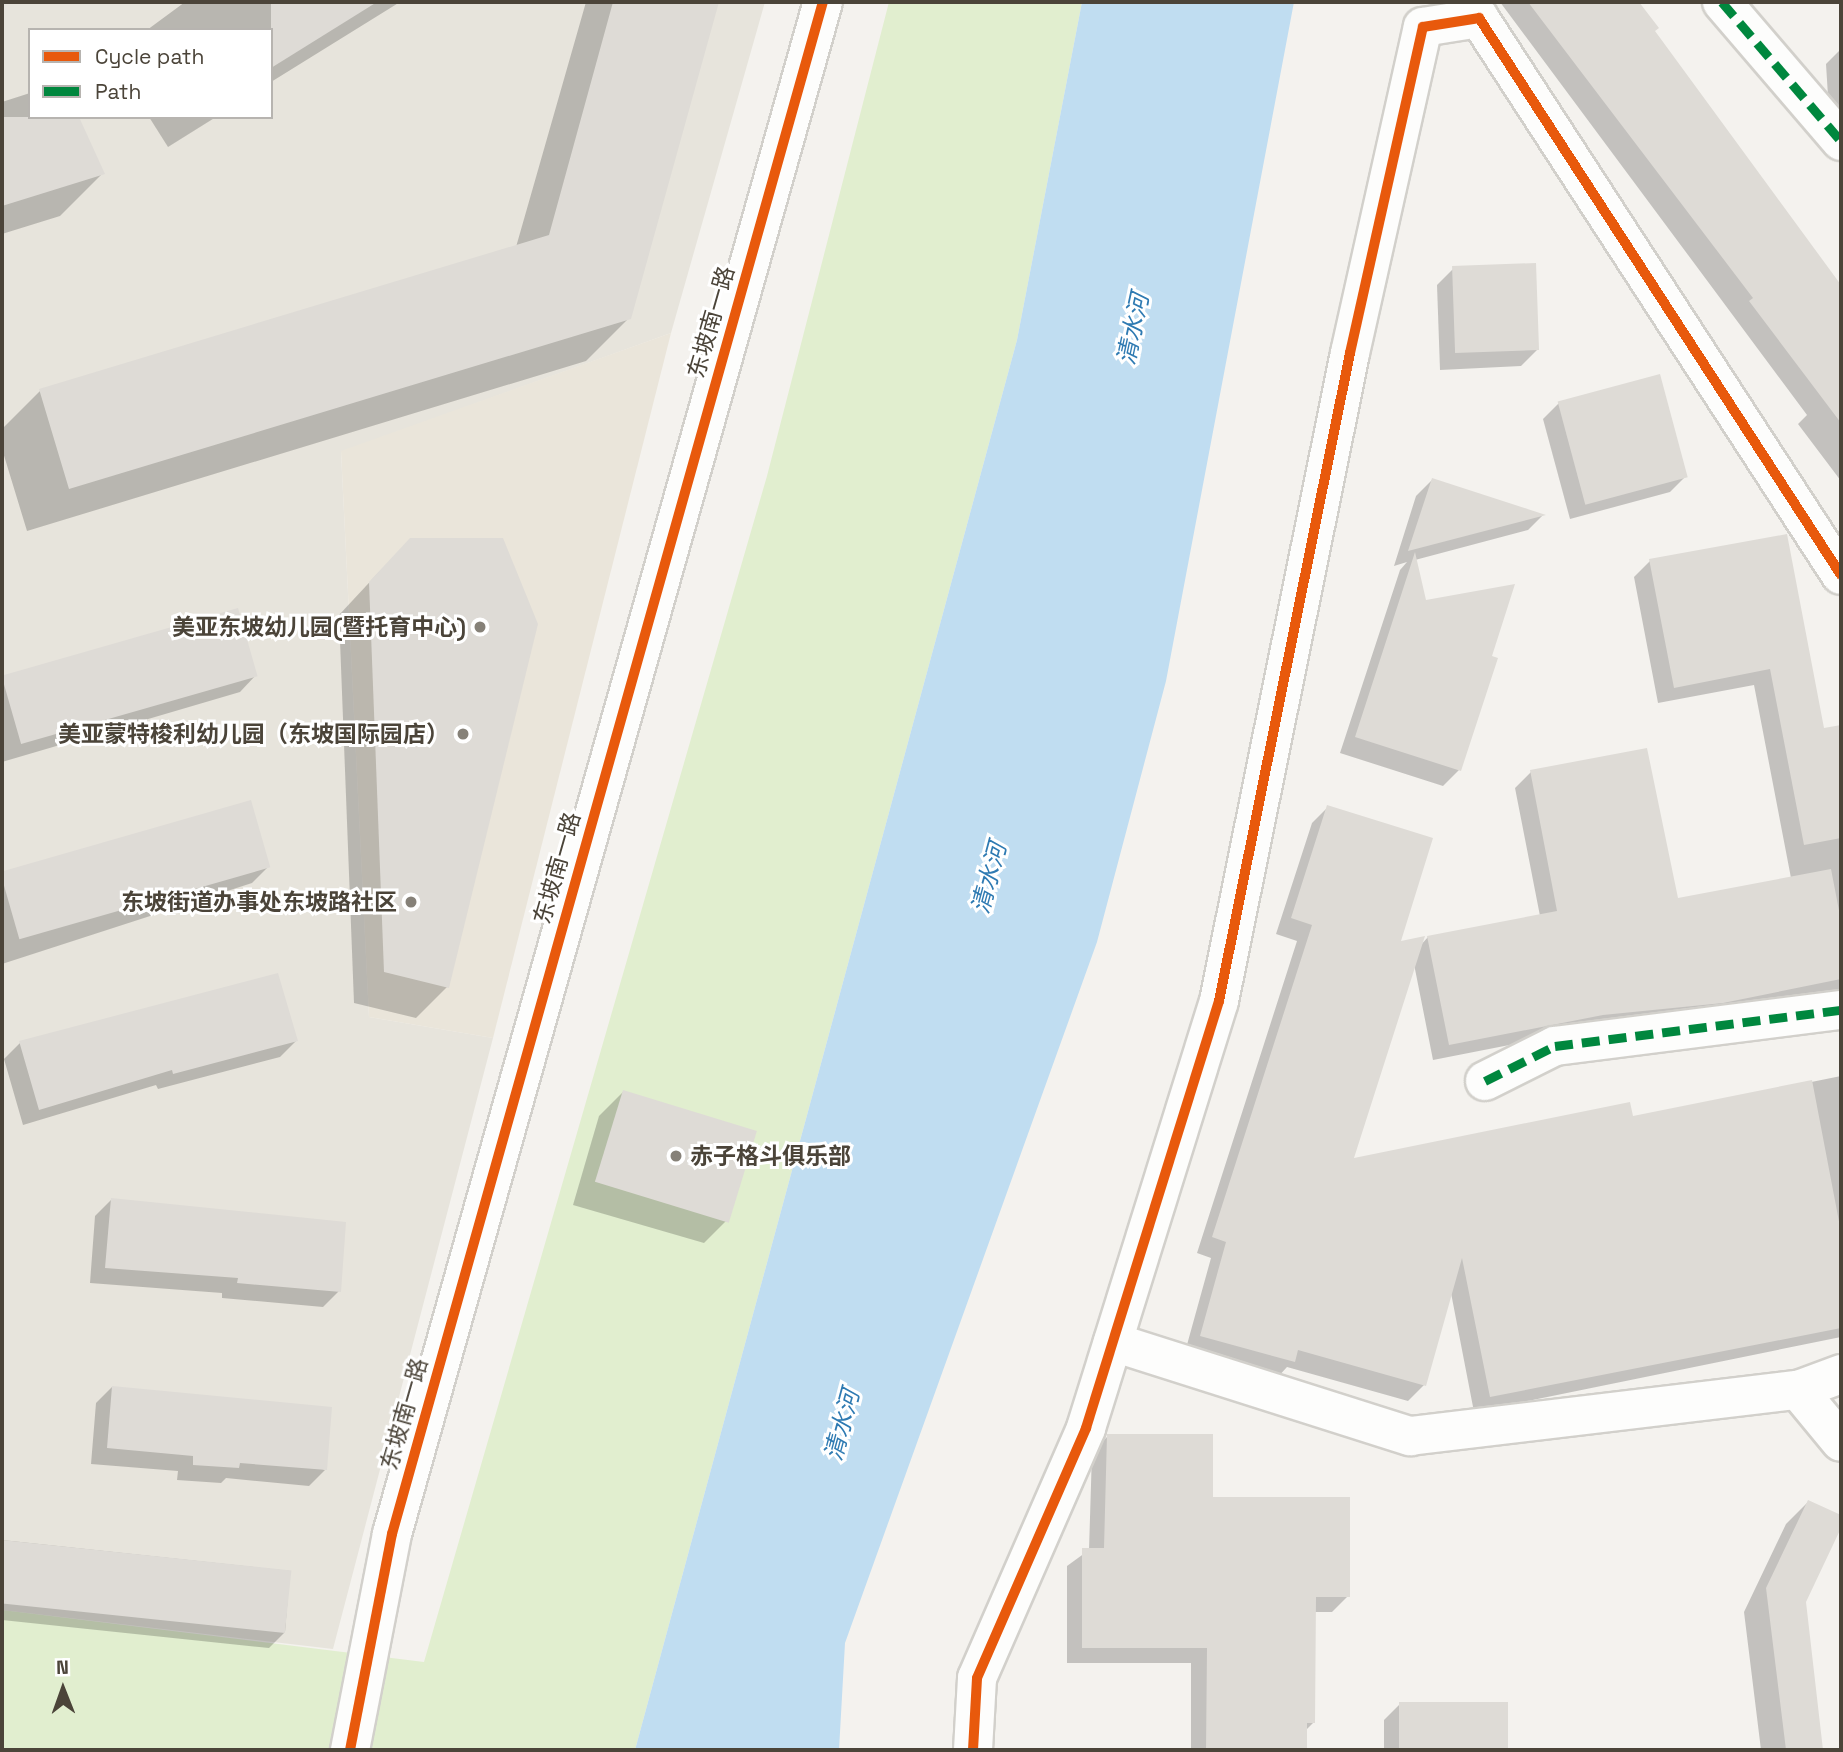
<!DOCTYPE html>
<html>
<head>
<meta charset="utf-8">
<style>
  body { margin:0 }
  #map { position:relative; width:1843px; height:1752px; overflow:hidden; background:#f4f2ee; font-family:"Space Grotesk","Noto Sans SC",sans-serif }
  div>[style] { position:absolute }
  .residential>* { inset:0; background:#e7e4dc }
  .education>* { inset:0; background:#eae5da }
  .green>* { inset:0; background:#e1eecf }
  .water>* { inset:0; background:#c0ddf1 }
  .shadow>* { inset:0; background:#0003 }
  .building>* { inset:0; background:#dedbd6; transform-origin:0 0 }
  .roads { filter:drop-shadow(2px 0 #d2d0cb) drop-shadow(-2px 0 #d2d0cb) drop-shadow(0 2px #d2d0cb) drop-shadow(0 -2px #d2d0cb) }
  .street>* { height:38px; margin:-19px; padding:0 19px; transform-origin:19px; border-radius:19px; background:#fdfdfc }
  .quiet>* { height:9px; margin-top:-4.5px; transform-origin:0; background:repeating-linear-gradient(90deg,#00873e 0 18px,transparent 0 27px) }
  .cycleway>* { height:10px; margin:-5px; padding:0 5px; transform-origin:5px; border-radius:5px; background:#e8590c }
  .dots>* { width:19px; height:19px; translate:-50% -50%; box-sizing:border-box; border:4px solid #fff; border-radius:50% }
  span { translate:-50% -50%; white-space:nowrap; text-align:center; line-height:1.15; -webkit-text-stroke:6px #fff; paint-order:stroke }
  .street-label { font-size:23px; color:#4b4439 }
  .poi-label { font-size:23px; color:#4b4439; font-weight:700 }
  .right { translate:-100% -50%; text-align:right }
  .left { translate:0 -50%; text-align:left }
  .water-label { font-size:24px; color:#2e7ab2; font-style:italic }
  .frame { position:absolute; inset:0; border:4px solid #4b4439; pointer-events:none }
  .legend { position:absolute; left:28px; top:28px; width:245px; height:91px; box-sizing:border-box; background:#fff; border:2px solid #b7b4b0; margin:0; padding:9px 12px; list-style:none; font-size:21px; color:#4b4439 }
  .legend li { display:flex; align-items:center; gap:14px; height:35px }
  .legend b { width:35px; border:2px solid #b7b4b0 }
  .north { position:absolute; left:28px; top:1654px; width:70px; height:70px; -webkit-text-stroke:5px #fff; paint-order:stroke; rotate:359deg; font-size:19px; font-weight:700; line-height:28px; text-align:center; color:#4b4439 }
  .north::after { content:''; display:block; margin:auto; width:24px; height:32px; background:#4b4439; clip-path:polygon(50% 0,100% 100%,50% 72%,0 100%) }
</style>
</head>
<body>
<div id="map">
  <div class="residential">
    <i style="clip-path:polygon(evenodd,2px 2px,765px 2px,671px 333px,341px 452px,369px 1017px,493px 1038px,333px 1649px,2px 1610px,2px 2px,30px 30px,271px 30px,271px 117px,30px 117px,30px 30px)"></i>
  </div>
  <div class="education">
    <i style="clip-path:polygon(671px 333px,493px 1038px,369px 1017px,341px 451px)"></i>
  </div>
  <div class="green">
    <i style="clip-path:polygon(889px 2px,1082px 2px,1017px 340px,635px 1750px,2px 1750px,2px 1610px,424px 1662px,767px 476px)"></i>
  </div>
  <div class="water">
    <i style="clip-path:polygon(1082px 2px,1294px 2px,1166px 681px,1097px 942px,845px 1643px,839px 1750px,635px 1750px,1017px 340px)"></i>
  </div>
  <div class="shadow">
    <i style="clip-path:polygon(185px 2px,400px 2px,271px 82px,271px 30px,147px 30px)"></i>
    <i style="clip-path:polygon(586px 2px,717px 2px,629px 318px,586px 361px,27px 531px,2px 449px,2px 429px,40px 391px,516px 247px)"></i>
    <i style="clip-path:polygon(1500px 2px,1637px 2px,1657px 28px,1654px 31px,1841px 287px,1841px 481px,1798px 424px,1807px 415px)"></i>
    <i style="clip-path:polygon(1841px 49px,1841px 131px,1830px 129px,1826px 64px)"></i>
    <i style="clip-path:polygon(30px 93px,30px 117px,103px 173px,60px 216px,2px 234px,2px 102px)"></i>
    <i style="clip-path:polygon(149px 117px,216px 117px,168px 147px)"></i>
    <i style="clip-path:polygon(1453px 269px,1537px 350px,1521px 366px,1440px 370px,1437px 285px)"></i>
    <i style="clip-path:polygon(1559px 403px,1686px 476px,1670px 492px,1570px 519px,1543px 419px)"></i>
    <i style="clip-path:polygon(1432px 480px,1543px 515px,1528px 530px,1415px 560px,1425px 602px,1490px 657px,1459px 770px,1443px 786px,1340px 753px,1400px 570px,1407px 562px,1394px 566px,1416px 496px)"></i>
    <i style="clip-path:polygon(1785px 536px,1823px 730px,1841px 727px,1841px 990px,1705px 1018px,1585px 1030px,1433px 1060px,1414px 964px,1351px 1160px,1632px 1118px,1841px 1076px,1841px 1337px,1474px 1412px,1451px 1293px,1424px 1385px,1408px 1401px,1287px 1367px,1277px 1378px,1185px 1352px,1211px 1258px,1197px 1253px,1297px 941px,1276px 934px,1312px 823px,1328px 807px,1398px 943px,1420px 946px,1428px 937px,1540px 916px,1515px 788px,1531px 772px,1676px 900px,1791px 878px,1754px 685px,1658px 703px,1634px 577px,1650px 561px)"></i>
    <i style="clip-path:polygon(380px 571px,447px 987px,416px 1018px,354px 1003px,339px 615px)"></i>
    <i style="clip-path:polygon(237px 610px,256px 675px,240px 692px,2px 762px,2px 680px)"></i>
    <i style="clip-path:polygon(250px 802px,268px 867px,252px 883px,2px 964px,2px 881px)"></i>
    <i style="clip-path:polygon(296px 1041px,280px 1057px,158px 1089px,156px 1085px,23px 1125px,4px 1059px,20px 1043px)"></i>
    <i style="clip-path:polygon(623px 1092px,728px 1219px,704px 1243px,573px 1205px,599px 1116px)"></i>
    <i style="clip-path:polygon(111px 1200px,339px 1291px,323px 1307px,222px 1298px,222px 1293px,90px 1283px,95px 1216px)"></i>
    <i style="clip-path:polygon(112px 1387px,325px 1470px,309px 1486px,226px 1478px,221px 1483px,177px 1480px,178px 1471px,91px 1464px,96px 1403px)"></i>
    <i style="clip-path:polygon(1108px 1436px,1212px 1499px,1348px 1596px,1332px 1612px,1314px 1612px,1314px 1722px,1306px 1730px,1306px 1750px,1191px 1750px,1191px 1663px,1067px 1663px,1067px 1566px,1089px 1550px,1092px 1452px)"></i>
    <i style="clip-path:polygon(1808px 1502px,1841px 1517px,1804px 1602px,1821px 1750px,1761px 1750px,1744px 1612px,1786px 1524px)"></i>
    <i style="clip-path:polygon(2px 1540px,290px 1571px,285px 1632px,269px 1648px,2px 1620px)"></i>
    <i style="clip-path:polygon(1506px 1703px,1506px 1750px,1384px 1750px,1384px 1720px,1400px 1704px)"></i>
  </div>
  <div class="building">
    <i style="clip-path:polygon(271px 2px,377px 2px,271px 68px)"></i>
    <i style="clip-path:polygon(613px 2px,719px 2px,631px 319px,69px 489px,39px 389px,549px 235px)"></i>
    <i style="clip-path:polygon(1528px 2px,1639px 2px,1659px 28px,1655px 31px,1841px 285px,1841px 423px,1749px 301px,1753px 298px)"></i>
    <i style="clip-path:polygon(2px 117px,79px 117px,105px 174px,2px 206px)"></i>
    <i style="left:1536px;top:263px;width:87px;height:84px;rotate:88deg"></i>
    <i style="left:1660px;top:374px;width:107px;height:106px;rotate:75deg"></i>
    <i style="clip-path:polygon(1432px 478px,1546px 515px,1408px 551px)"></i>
    <i style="clip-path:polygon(1787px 534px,1824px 728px,1841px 725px,1841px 838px,1804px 845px,1770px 669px,1674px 688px,1649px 559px)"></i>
    <i style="clip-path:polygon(410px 538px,503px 538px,538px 624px,449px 988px,384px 972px,369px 582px)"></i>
    <i style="clip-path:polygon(1415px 552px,1426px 600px,1515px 584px,1492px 656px,1498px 658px,1461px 771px,1355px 737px)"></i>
    <i style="left:238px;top:608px;width:71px;height:246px;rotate:74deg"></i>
    <i style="clip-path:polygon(1647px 748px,1678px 898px,1831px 869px,1841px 921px,1841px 979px,1723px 1003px,1603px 1015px,1449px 1045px,1427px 936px,1557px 911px,1530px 770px)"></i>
    <i style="left:251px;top:800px;width:70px;height:261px;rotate:74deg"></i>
    <i style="clip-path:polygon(1327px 805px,1433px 838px,1401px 941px,1425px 936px,1354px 1158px,1630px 1102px,1633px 1116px,1812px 1080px,1841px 1232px,1841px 1328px,1490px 1397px,1462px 1258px,1426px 1386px,1298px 1350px,1295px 1362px,1200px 1336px,1226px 1242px,1212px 1237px,1312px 925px,1291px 918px)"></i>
    <i style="clip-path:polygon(278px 973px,298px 1041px,173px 1074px,172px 1070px,39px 1110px,19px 1041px)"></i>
    <i style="left:623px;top:1090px;width:140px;height:96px;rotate:17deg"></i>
    <i style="clip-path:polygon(111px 1198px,346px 1222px,341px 1292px,237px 1283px,238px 1278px,105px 1268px)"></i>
    <i style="clip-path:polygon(112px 1386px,332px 1407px,327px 1470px,240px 1463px,239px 1468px,193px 1465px,193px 1456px,107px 1448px)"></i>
    <i style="clip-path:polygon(1107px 1434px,1213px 1434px,1213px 1497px,1350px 1497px,1350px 1597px,1316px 1597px,1315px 1723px,1307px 1723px,1307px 1750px,1206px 1750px,1207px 1648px,1082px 1648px,1082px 1548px,1104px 1548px)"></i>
    <i style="clip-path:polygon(1808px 1500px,1841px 1515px,1841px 1528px,1806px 1602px,1823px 1750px,1786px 1750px,1766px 1588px)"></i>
    <i style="left:2px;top:1540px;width:291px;height:63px;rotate:6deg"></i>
    <i style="left:1399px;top:1702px;width:109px;height:48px"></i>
  </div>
  <div class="roads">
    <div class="street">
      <i style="left:1722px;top:2px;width:183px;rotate:49.4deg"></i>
      <i style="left:1485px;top:1081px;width:78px;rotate:-26.6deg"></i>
      <i style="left:1555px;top:1046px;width:288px;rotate:-7.2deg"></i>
      <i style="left:1113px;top:1342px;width:312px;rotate:17.6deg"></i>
      <i style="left:1410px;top:1436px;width:391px;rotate:-6.8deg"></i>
      <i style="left:1798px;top:1390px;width:46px;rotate:-20.4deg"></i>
      <i style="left:1798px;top:1390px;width:67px;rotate:50.4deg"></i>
      <i style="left:350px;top:1750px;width:220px;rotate:-79deg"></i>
      <i style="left:392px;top:1534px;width:1591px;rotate:-74.29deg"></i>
      <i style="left:973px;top:1750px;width:72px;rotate:-86.8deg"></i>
      <i style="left:977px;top:1678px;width:273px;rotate:-66.4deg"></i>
      <i style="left:1086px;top:1428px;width:447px;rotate:-72.7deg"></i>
      <i style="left:1219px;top:1001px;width:661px;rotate:-78.57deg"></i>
      <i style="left:1350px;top:353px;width:334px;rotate:-77.4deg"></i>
      <i style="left:1423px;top:27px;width:57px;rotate:-9.1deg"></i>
      <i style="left:1479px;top:18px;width:664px;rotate:56.98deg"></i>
    </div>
  </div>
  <div class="quiet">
    <i style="left:1722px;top:2px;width:183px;rotate:49.4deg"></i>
    <i style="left:1485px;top:1081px;width:78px;rotate:-26.6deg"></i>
    <i style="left:1555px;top:1046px;width:288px;rotate:-7.2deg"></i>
  </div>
  <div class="cycleway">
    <i style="left:350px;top:1750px;width:220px;rotate:-79deg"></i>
    <i style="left:392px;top:1534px;width:1591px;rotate:-74.29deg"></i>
    <i style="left:973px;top:1750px;width:72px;rotate:-86.8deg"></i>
    <i style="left:977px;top:1678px;width:273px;rotate:-66.4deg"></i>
    <i style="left:1086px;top:1428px;width:447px;rotate:-72.7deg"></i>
    <i style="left:1219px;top:1001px;width:661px;rotate:-78.57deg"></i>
    <i style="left:1350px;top:353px;width:334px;rotate:-77.4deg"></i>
    <i style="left:1423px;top:27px;width:57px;rotate:-9.1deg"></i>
    <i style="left:1479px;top:18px;width:664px;rotate:56.98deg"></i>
  </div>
  <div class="dots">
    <i style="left:480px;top:627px;background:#868178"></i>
    <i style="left:463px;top:734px;background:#868178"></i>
    <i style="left:411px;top:902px;background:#868178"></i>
    <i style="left:676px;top:1156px;background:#868178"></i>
  </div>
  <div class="street-label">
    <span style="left:711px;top:322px;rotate:-74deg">东坡南一路</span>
    <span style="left:557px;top:868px;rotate:-74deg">东坡南一路</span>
    <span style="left:404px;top:1414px;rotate:-74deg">东坡南一路</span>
  </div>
  <div class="poi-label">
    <span class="right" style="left:466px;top:627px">美亚东坡幼儿园(暨托育中心)</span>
    <span class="right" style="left:449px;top:734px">美亚蒙特梭利幼儿园（东坡国际园店）</span>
    <span class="right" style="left:397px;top:902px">东坡街道办事处东坡路社区</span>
    <span class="left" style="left:690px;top:1156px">赤子格斗俱乐部</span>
  </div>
  <div class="water-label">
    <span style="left:1133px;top:329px;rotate:-78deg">清水河</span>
    <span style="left:989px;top:878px;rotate:-75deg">清水河</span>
    <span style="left:842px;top:1425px;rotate:-75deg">清水河</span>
  </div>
  <div class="frame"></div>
  <ul class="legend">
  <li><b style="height:9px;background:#e8590c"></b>Cycle path</li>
  <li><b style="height:9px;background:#00873e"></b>Path</li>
  </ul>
  <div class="north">N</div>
</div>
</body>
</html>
